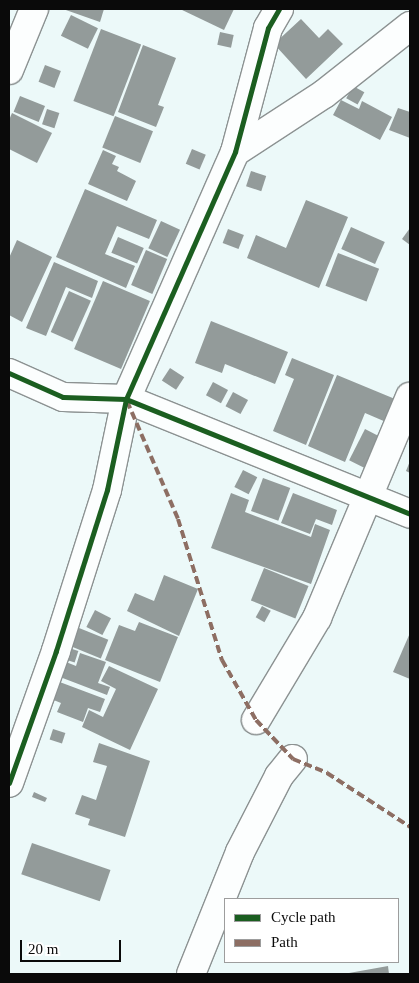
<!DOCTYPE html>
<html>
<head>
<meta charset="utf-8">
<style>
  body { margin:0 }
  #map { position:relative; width:419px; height:983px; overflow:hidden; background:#ecf9f9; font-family:Georgia,serif }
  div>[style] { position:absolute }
  .building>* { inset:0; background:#939b9a; transform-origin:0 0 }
  .roads { filter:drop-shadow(1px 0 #8c9292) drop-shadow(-1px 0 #8c9292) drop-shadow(0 1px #8c9292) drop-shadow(0 -1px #8c9292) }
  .minor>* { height:28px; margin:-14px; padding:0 14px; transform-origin:14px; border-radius:14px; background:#fcfefe }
  .quiet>* { height:4px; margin-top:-2px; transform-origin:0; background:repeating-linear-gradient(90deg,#8d6e63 0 8px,transparent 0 12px) }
  .cycleway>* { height:5px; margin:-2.5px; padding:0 2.5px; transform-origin:2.5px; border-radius:2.5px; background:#1b5e20 }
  span { translate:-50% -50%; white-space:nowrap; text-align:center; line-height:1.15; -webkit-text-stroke:5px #fff; paint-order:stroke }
  .frame { position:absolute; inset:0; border:10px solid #0a0a0a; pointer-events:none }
  .legend { position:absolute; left:224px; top:898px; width:175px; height:65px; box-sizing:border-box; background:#fff; border:1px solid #9d9d9d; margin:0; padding:6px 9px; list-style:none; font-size:15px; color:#0a0a0a }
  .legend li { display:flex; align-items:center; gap:10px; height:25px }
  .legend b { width:25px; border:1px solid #9d9d9d }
  .scale { position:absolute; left:20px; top:940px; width:101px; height:22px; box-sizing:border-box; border:2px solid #0a0a0a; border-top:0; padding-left:6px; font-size:15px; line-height:18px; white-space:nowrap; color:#0a0a0a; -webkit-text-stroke:4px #fff; paint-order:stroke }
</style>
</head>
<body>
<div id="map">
  <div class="building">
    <i style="clip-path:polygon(63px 9px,104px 9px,100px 22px)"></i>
    <i style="clip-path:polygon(180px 9px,234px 9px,224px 30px)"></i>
    <i style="left:71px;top:15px;width:30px;height:23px;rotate:26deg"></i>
    <i style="clip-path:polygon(301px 19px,319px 38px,328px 29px,343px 44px,306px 79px,274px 44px)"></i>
    <i style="left:101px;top:29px;width:43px;height:77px;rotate:21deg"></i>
    <i style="left:220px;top:32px;width:14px;height:13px;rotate:12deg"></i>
    <i style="clip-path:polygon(143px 45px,176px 58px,158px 105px,164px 107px,156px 127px,118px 112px)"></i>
    <i style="left:45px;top:65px;width:17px;height:18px;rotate:21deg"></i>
    <i style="left:353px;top:86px;width:13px;height:14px;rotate:29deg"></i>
    <i style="left:20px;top:96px;width:27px;height:17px;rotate:22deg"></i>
    <i style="clip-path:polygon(341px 100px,359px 109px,362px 101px,392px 117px,380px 140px,333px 115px)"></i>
    <i style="clip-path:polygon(398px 108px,410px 112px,410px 138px,389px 130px)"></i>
    <i style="left:47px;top:109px;width:13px;height:16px;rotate:18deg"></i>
    <i style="clip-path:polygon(12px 113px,52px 133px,37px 163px,9px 149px,9px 120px)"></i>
    <i style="left:115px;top:116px;width:41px;height:34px;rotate:22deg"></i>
    <i style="left:192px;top:149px;width:15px;height:16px;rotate:23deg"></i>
    <i style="clip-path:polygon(103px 150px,116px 156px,112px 164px,119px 167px,117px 171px,136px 181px,127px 201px,88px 184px)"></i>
    <i style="left:251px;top:171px;width:16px;height:16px;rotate:18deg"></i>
    <i style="clip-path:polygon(85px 189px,157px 220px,149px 239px,117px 226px,105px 254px,135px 266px,126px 288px,56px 257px)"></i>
    <i style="clip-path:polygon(306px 200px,348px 217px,319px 288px,247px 258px,256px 235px,286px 248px)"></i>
    <i style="left:161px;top:221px;width:21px;height:30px;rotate:25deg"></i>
    <i style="left:351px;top:227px;width:37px;height:24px;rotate:24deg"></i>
    <i style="clip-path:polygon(410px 228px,410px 245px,402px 239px)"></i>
    <i style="left:228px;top:229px;width:17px;height:15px;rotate:21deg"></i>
    <i style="left:118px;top:237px;width:28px;height:17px;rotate:23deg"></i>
    <i style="clip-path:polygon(17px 240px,52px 257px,22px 322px,9px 315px,9px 258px)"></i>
    <i style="left:146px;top:250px;width:23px;height:38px;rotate:23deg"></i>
    <i style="left:338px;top:253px;width:44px;height:35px;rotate:21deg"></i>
    <i style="clip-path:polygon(54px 262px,98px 281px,92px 298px,66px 287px,46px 336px,26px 328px)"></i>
    <i style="left:103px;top:281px;width:51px;height:74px;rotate:23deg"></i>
    <i style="left:69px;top:291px;width:24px;height:45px;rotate:24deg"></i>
    <i style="clip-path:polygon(211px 321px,288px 352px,275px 384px,225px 364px,222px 373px,195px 363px)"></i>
    <i style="clip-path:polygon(292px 358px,334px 375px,306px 445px,273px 431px,294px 379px,285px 375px)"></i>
    <i style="left:170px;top:368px;width:17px;height:15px;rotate:33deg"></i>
    <i style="clip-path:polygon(337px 375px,395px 399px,386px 422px,365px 413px,345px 462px,308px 446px)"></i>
    <i style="left:213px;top:382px;width:17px;height:15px;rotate:28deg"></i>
    <i style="left:233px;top:392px;width:17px;height:16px;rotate:28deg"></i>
    <i style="left:365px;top:429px;width:18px;height:35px;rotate:27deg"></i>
    <i style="clip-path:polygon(410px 461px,410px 473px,406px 471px)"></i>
    <i style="left:243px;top:470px;width:16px;height:19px;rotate:27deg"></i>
    <i style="left:263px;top:478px;width:29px;height:35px;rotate:20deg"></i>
    <i style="clip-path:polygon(231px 493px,249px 500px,245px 512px,311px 537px,315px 524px,330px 530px,311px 584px,211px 548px)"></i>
    <i style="clip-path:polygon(293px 493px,337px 510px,332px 525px,316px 519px,310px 534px,281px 523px)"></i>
    <i style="left:264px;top:568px;width:48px;height:35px;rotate:22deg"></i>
    <i style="clip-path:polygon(164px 575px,198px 589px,179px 636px,127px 611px,135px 593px,154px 601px)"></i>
    <i style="left:262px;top:606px;width:10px;height:13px;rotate:29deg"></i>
    <i style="left:95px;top:610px;width:18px;height:19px;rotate:27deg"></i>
    <i style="clip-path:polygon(139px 622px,178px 637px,160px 682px,105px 660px,119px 625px,135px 631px)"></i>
    <i style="left:74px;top:626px;width:37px;height:20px;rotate:22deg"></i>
    <i style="clip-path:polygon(410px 633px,410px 679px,393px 672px)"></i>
    <i style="left:66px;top:647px;width:13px;height:12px;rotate:18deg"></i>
    <i style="clip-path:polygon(80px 653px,106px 662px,98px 683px,110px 687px,107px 695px,60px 677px,66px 662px,76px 666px)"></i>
    <i style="clip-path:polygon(109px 666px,158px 689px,130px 750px,82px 727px,89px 710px,103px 717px,116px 689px,101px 681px)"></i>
    <i style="clip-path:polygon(57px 681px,105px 699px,100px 712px,88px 708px,83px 722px,57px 712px,61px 703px,51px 699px)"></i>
    <i style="left:53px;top:729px;width:13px;height:11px;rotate:18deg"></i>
    <i style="clip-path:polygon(99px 743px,150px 761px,125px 837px,88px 825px,90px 819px,75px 814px,82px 795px,96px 800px,107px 766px,93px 762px)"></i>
    <i style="clip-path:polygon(34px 792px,47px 798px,45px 802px,32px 797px)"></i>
    <i style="left:32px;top:843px;width:83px;height:33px;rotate:19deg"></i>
    <i style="clip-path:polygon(388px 966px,389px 974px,349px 974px,349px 973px)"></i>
  </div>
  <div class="roads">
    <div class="minor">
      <i style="left:279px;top:9px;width:22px;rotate:120deg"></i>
      <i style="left:268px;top:28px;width:128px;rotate:104.9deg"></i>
      <i style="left:235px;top:152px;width:270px;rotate:113.8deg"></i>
      <i style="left:126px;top:399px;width:306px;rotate:22deg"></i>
      <i style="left:9px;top:70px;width:66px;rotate:-67.7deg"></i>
      <i style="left:235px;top:152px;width:106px;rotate:-33.1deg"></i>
      <i style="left:324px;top:94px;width:110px;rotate:-38.3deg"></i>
      <i style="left:9px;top:373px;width:59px;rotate:24deg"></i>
      <i style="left:63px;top:397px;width:63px;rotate:1.8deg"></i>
      <i style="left:126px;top:399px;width:93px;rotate:101.8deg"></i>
      <i style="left:107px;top:490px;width:169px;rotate:107.6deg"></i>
      <i style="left:56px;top:651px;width:140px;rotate:109.6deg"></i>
      <i style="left:256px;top:720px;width:119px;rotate:-59.1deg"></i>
      <i style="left:317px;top:618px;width:240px;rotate:-67.2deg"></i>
      <i style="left:191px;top:974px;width:131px;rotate:-68.1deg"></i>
      <i style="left:240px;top:852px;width:85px;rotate:-62.8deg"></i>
      <i style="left:279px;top:776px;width:22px;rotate:-51deg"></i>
    </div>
  </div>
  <div class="quiet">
    <i style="left:127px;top:401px;width:129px;rotate:66.6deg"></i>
    <i style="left:178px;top:519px;width:148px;rotate:72.7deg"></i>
    <i style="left:222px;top:660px;width:69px;rotate:60.5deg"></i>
    <i style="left:256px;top:720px;width:54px;rotate:46.5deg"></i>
    <i style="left:293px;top:759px;width:37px;rotate:22deg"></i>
    <i style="left:327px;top:773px;width:99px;rotate:33deg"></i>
  </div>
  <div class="cycleway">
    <i style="left:279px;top:9px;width:22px;rotate:120deg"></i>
    <i style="left:268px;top:28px;width:128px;rotate:104.9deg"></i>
    <i style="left:235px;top:152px;width:270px;rotate:113.8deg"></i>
    <i style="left:126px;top:399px;width:306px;rotate:22deg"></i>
    <i style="left:9px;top:373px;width:59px;rotate:24deg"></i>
    <i style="left:63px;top:397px;width:63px;rotate:1.8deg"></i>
    <i style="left:126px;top:399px;width:93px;rotate:101.8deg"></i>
    <i style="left:107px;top:490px;width:169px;rotate:107.6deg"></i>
    <i style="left:56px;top:651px;width:140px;rotate:109.6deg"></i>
  </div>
  <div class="frame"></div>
  <ul class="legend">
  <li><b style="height:6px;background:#1b5e20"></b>Cycle path</li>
  <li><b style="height:6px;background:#8d6e63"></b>Path</li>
  </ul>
  <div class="scale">20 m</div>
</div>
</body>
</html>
